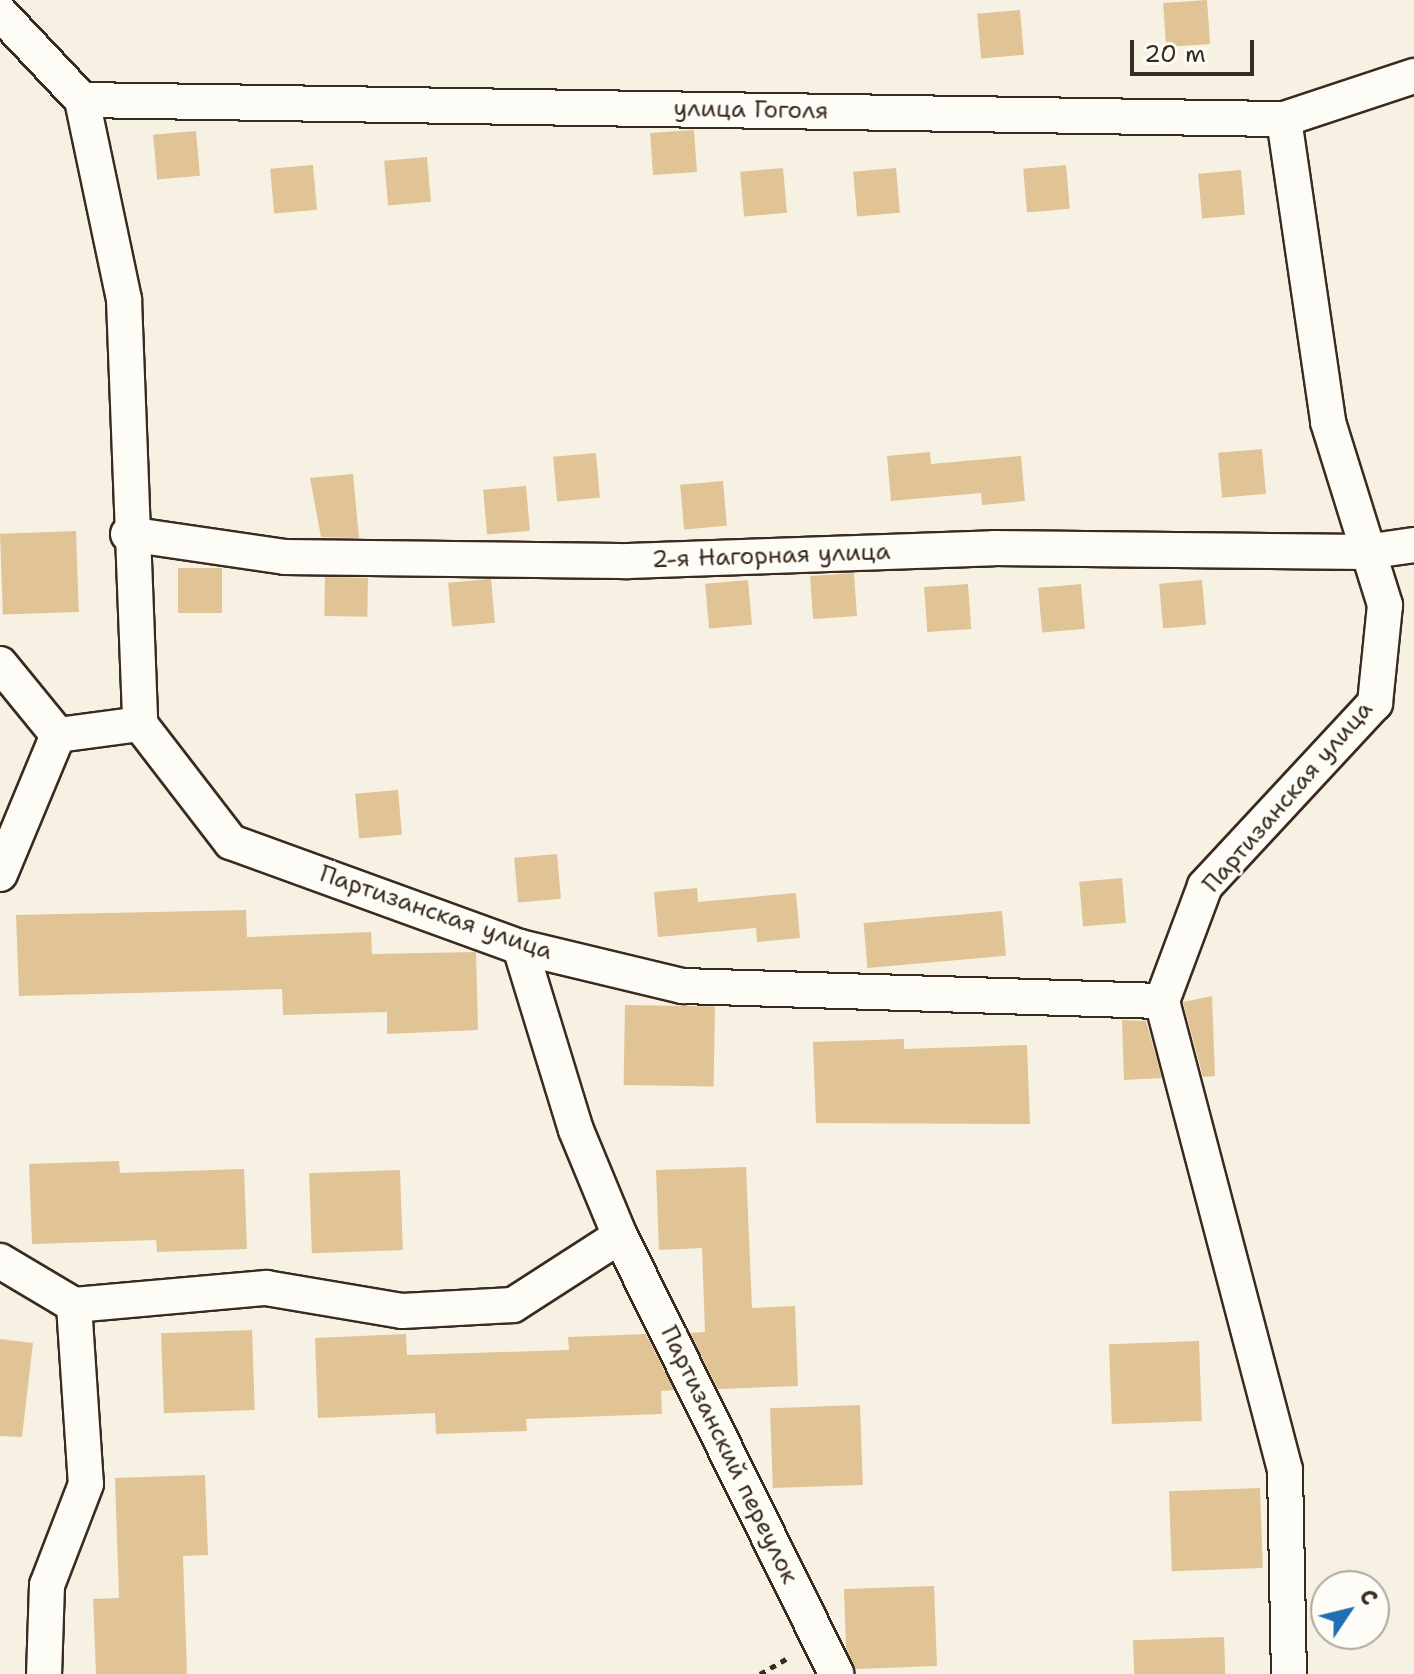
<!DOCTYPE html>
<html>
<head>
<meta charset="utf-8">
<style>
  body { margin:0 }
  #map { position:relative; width:1414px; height:1674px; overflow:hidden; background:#f7f1e3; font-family:"Shantell Sans",sans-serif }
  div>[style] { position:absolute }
  .building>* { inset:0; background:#e0c495; transform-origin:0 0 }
  .path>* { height:5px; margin-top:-2.5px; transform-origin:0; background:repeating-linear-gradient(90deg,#3b2a1e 0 6px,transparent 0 12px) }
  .roads { filter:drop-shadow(2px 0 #3b2a1e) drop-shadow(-2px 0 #3b2a1e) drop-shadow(0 2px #3b2a1e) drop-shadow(0 -2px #3b2a1e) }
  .minor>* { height:34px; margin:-17px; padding:0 17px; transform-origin:17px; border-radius:17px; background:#fdfcf7 }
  span { translate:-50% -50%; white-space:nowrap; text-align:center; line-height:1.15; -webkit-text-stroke:6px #fdfcf7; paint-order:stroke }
  .street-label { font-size:24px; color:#3b2a1e }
  .north { position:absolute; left:1310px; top:1570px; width:80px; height:80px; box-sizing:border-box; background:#fdfcf7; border:2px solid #afa8a0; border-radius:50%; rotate:55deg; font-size:22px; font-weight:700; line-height:32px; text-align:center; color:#3b2a1e }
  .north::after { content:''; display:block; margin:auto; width:28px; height:36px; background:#1f6fb2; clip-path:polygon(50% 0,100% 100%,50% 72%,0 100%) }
  .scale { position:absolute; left:1130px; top:40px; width:124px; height:36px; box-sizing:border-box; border:4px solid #3b2a1e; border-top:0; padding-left:10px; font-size:24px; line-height:28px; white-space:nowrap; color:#3b2a1e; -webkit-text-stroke:6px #fdfcf7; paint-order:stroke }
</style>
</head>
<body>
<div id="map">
  <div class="building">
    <i style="left:1207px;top:0;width:44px;height:44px;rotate:86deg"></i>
    <i style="left:1020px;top:10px;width:45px;height:43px;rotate:85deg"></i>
    <i style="left:694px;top:130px;width:42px;height:44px;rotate:86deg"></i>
    <i style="left:196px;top:131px;width:45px;height:43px;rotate:85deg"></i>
    <i style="left:427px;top:157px;width:45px;height:43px;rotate:85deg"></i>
    <i style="left:313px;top:165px;width:45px;height:43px;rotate:85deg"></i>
    <i style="left:1066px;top:165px;width:44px;height:43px;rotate:85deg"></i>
    <i style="left:783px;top:168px;width:45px;height:43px;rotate:85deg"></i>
    <i style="left:896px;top:168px;width:45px;height:43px;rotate:85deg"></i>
    <i style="left:1241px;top:170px;width:45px;height:43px;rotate:85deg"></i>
    <i style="left:1262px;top:449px;width:45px;height:44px;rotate:85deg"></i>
    <i style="clip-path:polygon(930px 452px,931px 464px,1021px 456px,1025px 501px,982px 505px,981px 493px,891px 501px,887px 456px)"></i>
    <i style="left:596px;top:453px;width:45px;height:43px;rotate:85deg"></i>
    <i style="clip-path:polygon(353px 474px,359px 538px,321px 537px,310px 478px)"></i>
    <i style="left:723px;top:481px;width:45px;height:43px;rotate:85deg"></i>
    <i style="left:526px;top:486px;width:45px;height:43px;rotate:85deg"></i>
    <i style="left:76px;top:531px;width:81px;height:76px;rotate:88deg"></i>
    <i style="left:178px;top:568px;width:44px;height:45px"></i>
    <i style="left:854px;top:573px;width:43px;height:44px;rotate:86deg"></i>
    <i style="left:325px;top:577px;width:43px;height:39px;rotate:1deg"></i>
    <i style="left:491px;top:579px;width:44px;height:43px;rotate:85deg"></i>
    <i style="left:748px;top:580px;width:45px;height:43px;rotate:85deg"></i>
    <i style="left:1202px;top:580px;width:45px;height:43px;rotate:85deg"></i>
    <i style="left:968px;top:584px;width:45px;height:44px;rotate:86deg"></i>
    <i style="left:1081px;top:584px;width:45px;height:43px;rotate:85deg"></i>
    <i style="left:398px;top:790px;width:45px;height:43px;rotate:85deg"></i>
    <i style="left:557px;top:854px;width:45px;height:43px;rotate:85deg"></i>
    <i style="left:1122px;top:878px;width:45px;height:43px;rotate:85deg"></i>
    <i style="clip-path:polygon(697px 888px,698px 902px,796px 893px,800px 938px,757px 942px,756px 928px,658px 937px,654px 892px)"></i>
    <i style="clip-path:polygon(246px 910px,247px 937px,371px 932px,372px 954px,476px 952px,478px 1030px,387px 1034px,387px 1012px,283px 1015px,282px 989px,19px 996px,16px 915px)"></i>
    <i style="left:1002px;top:911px;width:45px;height:139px;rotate:85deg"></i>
    <i style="clip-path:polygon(1212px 996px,1215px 1076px,1203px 1077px,1183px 1002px)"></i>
    <i style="left:625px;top:1005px;width:90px;height:80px;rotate:1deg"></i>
    <i style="clip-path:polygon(1122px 1020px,1146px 1021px,1162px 1078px,1124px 1080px)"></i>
    <i style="clip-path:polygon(904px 1039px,904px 1049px,1027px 1045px,1030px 1124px,816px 1123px,813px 1042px)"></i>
    <i style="clip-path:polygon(119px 1161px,120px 1173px,244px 1169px,247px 1249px,157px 1252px,156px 1240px,32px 1244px,29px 1164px)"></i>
    <i style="clip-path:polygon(746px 1167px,752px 1308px,795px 1306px,798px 1386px,718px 1389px,690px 1333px,705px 1332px,702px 1248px,659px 1250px,656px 1170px)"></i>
    <i style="left:400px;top:1170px;width:80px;height:91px;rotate:88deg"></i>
    <i style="left:252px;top:1330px;width:80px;height:91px;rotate:88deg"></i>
    <i style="clip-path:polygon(406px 1334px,407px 1355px,569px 1350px,568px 1337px,646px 1334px,674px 1390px,661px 1391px,662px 1414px,526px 1419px,527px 1431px,436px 1434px,435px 1413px,318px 1418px,315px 1338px)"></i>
    <i style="clip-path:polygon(0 1339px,33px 1343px,22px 1437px,0 1436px)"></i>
    <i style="left:1199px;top:1341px;width:80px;height:90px;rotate:88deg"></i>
    <i style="left:860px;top:1405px;width:80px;height:90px;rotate:88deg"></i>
    <i style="clip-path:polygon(205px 1475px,208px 1555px,183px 1556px,187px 1674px,96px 1674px,93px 1599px,119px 1598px,115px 1478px)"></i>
    <i style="left:1260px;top:1488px;width:80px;height:91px;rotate:88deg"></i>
    <i style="clip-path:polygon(934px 1586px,937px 1666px,855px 1669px,846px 1648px,844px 1589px)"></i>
    <i style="left:1224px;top:1637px;width:37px;height:91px;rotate:88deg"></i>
  </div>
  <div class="path">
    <i style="left:760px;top:1674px;width:32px;rotate:-30deg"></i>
  </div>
  <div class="roads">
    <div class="minor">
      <i style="left:0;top:13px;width:120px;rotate:46.7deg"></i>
      <i style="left:82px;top:100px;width:204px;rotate:78.1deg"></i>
      <i style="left:124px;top:300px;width:424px;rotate:87.8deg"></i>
      <i style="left:82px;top:100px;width:1202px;rotate:0.91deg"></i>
      <i style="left:1284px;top:119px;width:137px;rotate:-18.3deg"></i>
      <i style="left:1284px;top:119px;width:306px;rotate:81.7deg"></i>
      <i style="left:1328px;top:422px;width:192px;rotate:72.7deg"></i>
      <i style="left:1385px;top:605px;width:99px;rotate:95.8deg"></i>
      <i style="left:1375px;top:703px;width:250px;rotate:132.9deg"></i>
      <i style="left:1205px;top:886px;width:123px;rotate:110.5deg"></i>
      <i style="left:1162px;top:1001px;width:485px;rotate:75.3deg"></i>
      <i style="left:1285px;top:1470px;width:204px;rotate:88.9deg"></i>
      <i style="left:128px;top:534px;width:159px;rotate:8.3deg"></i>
      <i style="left:285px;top:557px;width:343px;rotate:0.7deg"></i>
      <i style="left:628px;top:561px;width:366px;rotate:-2deg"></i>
      <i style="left:994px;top:548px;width:371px;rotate:0.6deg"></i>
      <i style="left:1365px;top:552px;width:49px;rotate:-8.1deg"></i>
      <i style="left:0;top:664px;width:92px;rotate:50.8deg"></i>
      <i style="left:58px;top:735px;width:83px;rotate:-7.6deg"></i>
      <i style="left:140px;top:724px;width:149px;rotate:52.4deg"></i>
      <i style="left:231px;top:842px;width:307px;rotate:20deg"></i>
      <i style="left:520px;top:947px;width:168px;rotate:13.5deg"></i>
      <i style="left:683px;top:986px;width:479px;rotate:1.8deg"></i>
      <i style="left:0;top:874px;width:151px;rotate:-67.4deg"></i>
      <i style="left:520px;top:947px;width:191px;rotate:73deg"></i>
      <i style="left:576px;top:1130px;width:115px;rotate:67.5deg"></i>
      <i style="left:620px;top:1236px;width:488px;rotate:63.7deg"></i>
      <i style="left:0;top:1261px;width:86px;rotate:30.7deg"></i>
      <i style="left:74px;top:1305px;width:179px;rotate:86.2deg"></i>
      <i style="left:86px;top:1484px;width:108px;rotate:111.1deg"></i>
      <i style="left:47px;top:1585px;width:89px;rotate:91.9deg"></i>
      <i style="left:74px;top:1305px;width:193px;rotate:-5.1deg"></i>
      <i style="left:266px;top:1288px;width:138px;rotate:9.6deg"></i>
      <i style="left:402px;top:1311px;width:111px;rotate:-3.1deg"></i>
      <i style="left:513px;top:1305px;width:127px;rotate:-32.8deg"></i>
    </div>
  </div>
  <div class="street-label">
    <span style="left:751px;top:110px;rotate:1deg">улица Гоголя</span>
    <span style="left:771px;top:556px;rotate:-2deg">2-я Нагорная улица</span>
    <span style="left:1288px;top:797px;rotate:-49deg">Партизанская улица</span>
    <span style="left:436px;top:913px;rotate:19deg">Партизанская улица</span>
    <span style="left:729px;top:1455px;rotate:64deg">Партизанский переулок</span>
  </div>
  <div class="north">С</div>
  <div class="scale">20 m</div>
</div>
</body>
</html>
